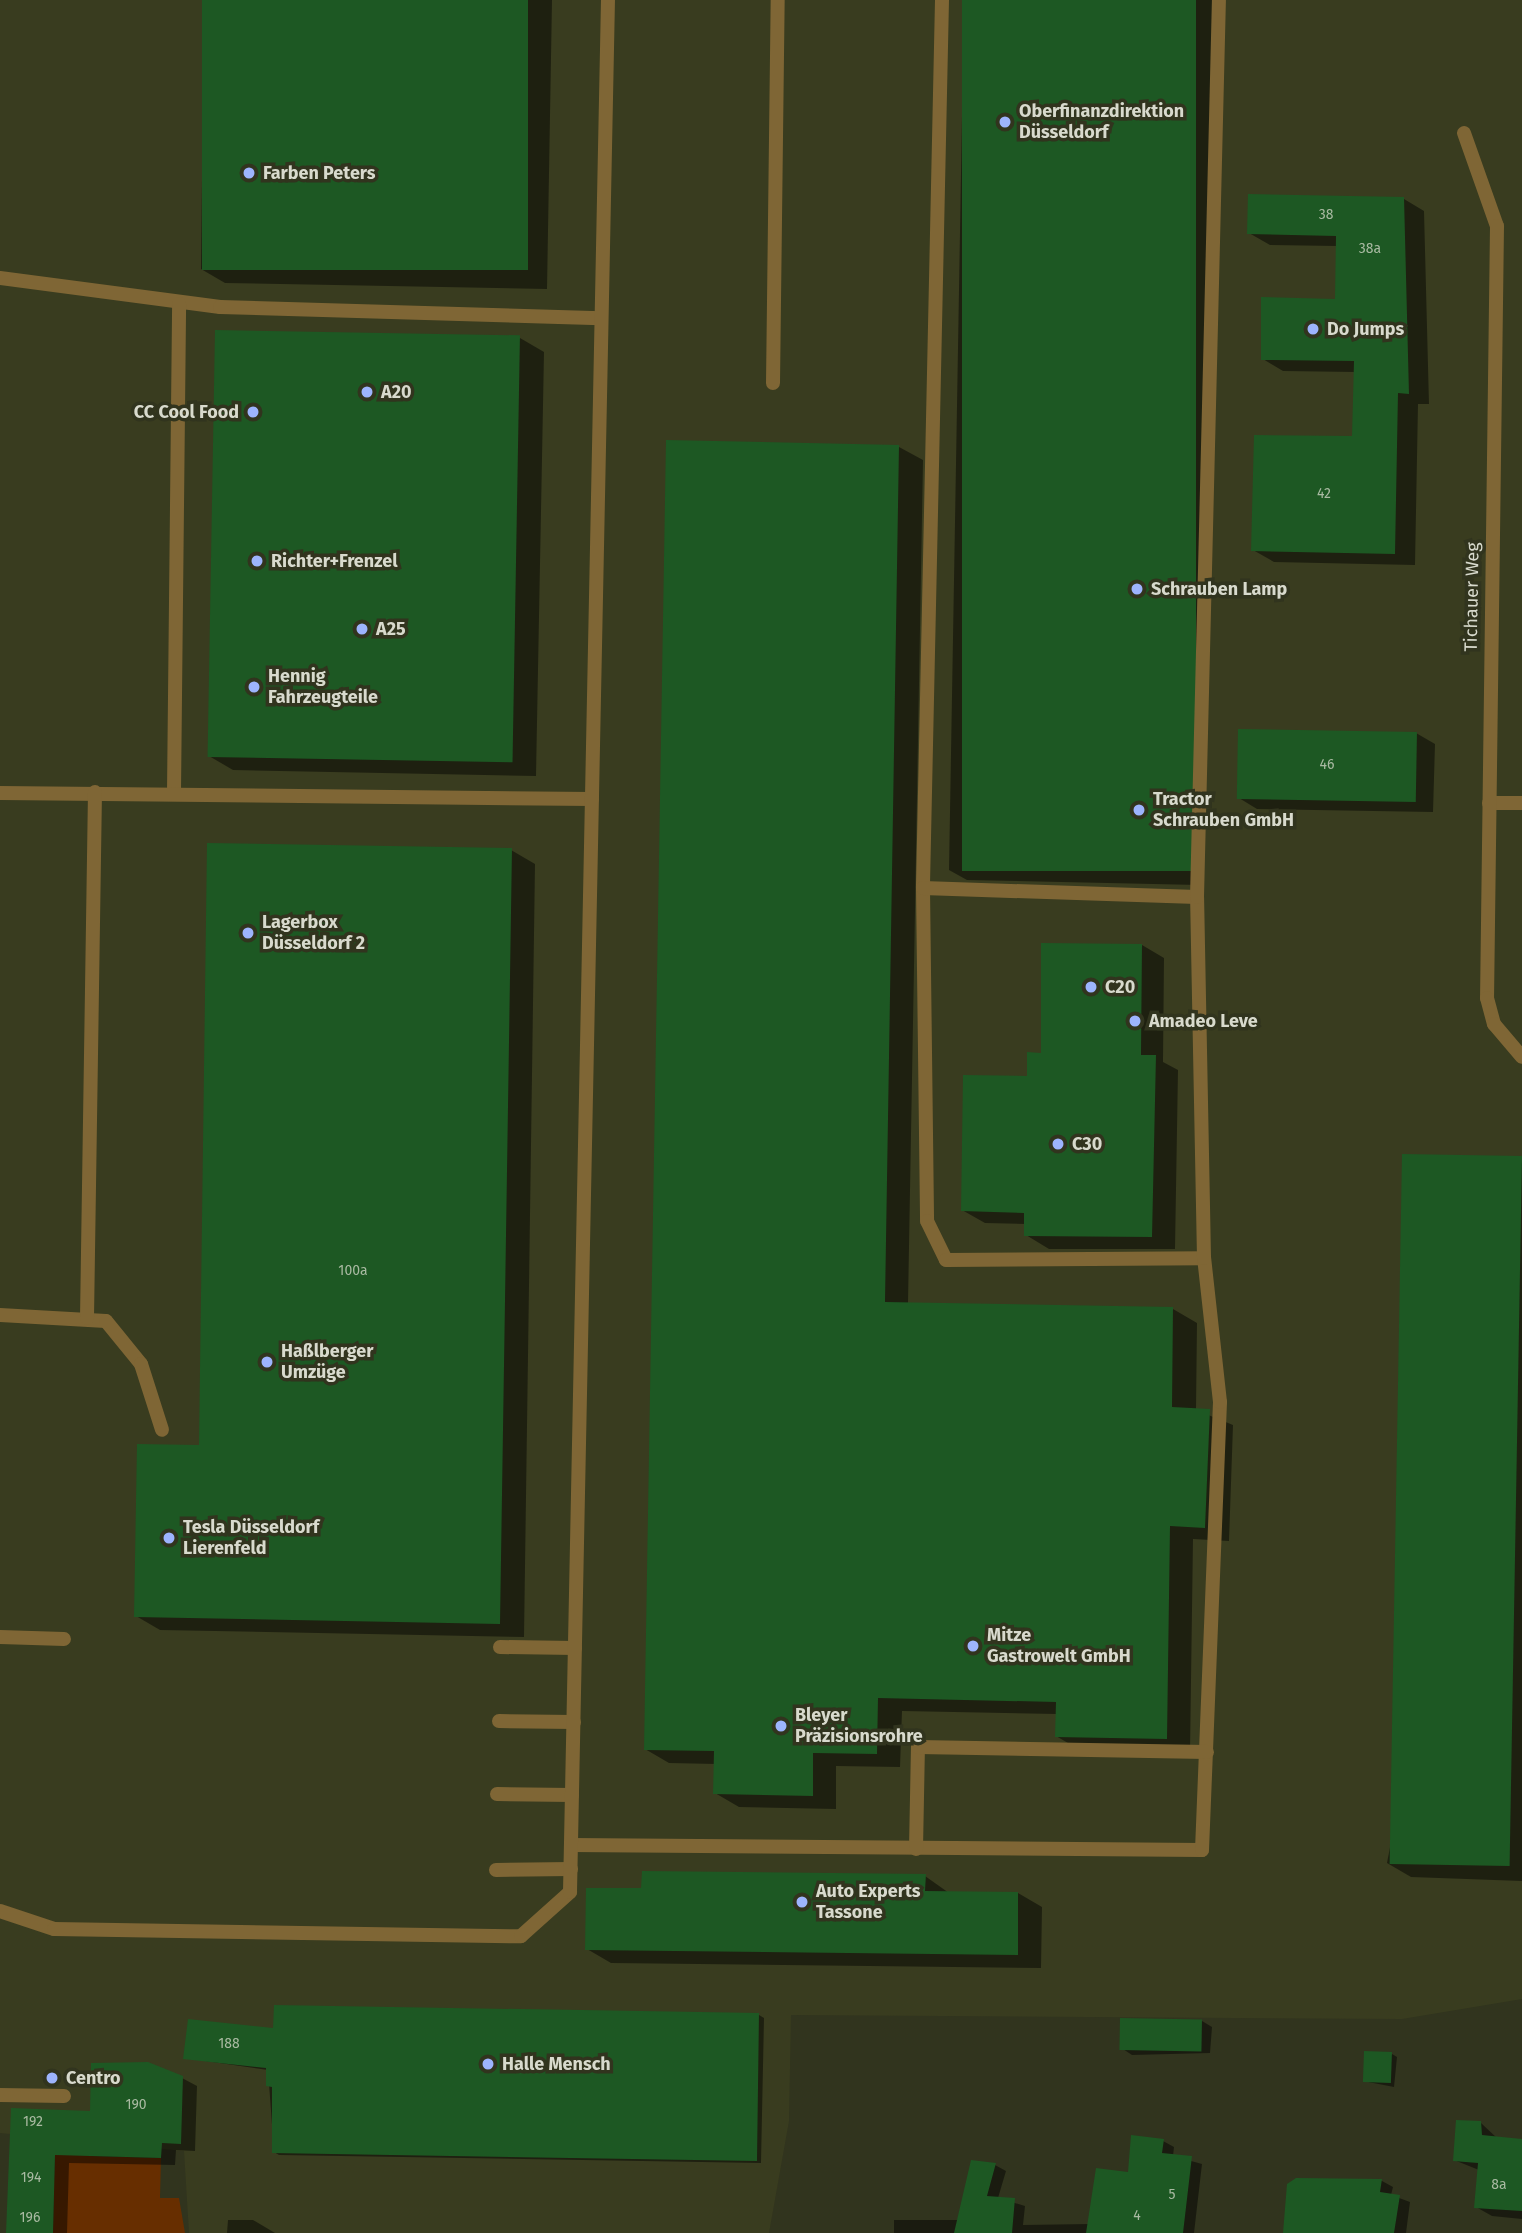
<!DOCTYPE html>
<html>
<head>
<meta charset="utf-8">
<style>
  body { margin:0 }
  #map { position:relative; width:1522px; height:2233px; overflow:hidden; background:#31341e; font-family:"Fira Sans",sans-serif }
  div>[style] { position:absolute }
  .built>* { inset:0; background:#393c1f }
  .green>* { inset:0; background:#672e00 }
  .shadow>* { inset:0; background:#0007 }
  .building>* { inset:0; background:#1d5823; transform-origin:0 0 }
  .lane>* { height:14px; margin:-7px; padding:0 7px; transform-origin:7px; border-radius:7px; background:#7f6635 }
  .street>* { height:14px; margin:-7px; padding:0 7px; transform-origin:7px; border-radius:7px; background:#7f6635 }
  .dots>* { width:19px; height:19px; translate:-50% -50%; box-sizing:border-box; border:4px solid #31341e; border-radius:50% }
  span { translate:-50% -50%; white-space:nowrap; text-align:center; line-height:1.15; -webkit-text-stroke:7px #31341e; paint-order:stroke }
  .number-label { font-size:14px; color:#a9baa2 }
  .number-label span { -webkit-text-stroke-width:0 }
  .poi-label { font-size:18px; color:#d8dacd; font-weight:700 }
  .left { translate:0 -50%; text-align:left }
  .right { translate:-100% -50%; text-align:right }
  .street-label { font-size:18px; color:#d8dacd }
</style>
</head>
<body>
<div id="map">
  <div class="built">
    <i style="clip-path:polygon(0 0,1522px 0,1522px 1999px,1402px 2019px,791px 2015px,789px 2121px,769px 2233px,189px 2233px,184px 2151px,0 2133px)"></i>
  </div>
  <div class="green">
    <i style="clip-path:polygon(55px 2133px,90px 2156px,161px 2158px,160px 2198px,179px 2198px,185px 2233px,53px 2233px)"></i>
  </div>
  <div class="shadow">
    <i style="clip-path:polygon(204px 0,552px 0,547px 289px,225px 283px,201px 269px)"></i>
    <i style="clip-path:polygon(964px 0,1214px 0,1199px 885px,967px 880px,949px 870px)"></i>
    <i style="clip-path:polygon(1404px 199px,1424px 211px,1429px 404px,1418px 404px,1415px 565px,1274px 562px,1253px 550px,1353px 438px,1355px 372px,1283px 371px,1263px 359px,1337px 301px,1337px 246px,1270px 245px,1249px 233px)"></i>
    <i style="clip-path:polygon(520px 338px,544px 352px,536px 776px,233px 770px,209px 756px)"></i>
    <i style="clip-path:polygon(899px 447px,923px 460px,908px 1304px,1173px 1309px,1197px 1323px,1196px 1410px,1233px 1425px,1229px 1541px,1193px 1539px,1190px 1752px,1080px 1750px,1056px 1736px,1057px 1714px,902px 1711px,900px 1767px,836px 1766px,836px 1809px,739px 1807px,715px 1793px,716px 1764px,669px 1763px,645px 1749px)"></i>
    <i style="clip-path:polygon(1416px 733px,1435px 744px,1433px 812px,1257px 809px,1239px 798px)"></i>
    <i style="clip-path:polygon(511px 850px,535px 864px,524px 1637px,160px 1630px,136px 1616px,200px 1447px)"></i>
    <i style="clip-path:polygon(1142px 945px,1164px 958px,1163px 1062px,1178px 1070px,1175px 1249px,1049px 1249px,1026px 1235px,1026px 1224px,985px 1223px,962px 1210px,1029px 1078px)"></i>
    <i style="clip-path:polygon(1522px 1159px,1522px 1881px,1411px 1877px,1387px 1863px)"></i>
    <i style="clip-path:polygon(925px 1876px,949px 1893px,1018px 1893px,1042px 1907px,1041px 1968px,611px 1963px,587px 1949px,643px 1890px)"></i>
    <i style="clip-path:polygon(759px 2015px,764px 2018px,761px 2163px,279px 2155px,274px 2152px,268px 2070px,185px 2058px,275px 2030px)"></i>
    <i style="clip-path:polygon(1202px 2021px,1212px 2027px,1210px 2053px,1132px 2055px,1123px 2049px)"></i>
    <i style="clip-path:polygon(1392px 2054px,1397px 2057px,1394px 2087px,1363px 2081px)"></i>
    <i style="clip-path:polygon(182px 2078px,197px 2086px,195px 2151px,176px 2150px,175px 2165px,69px 2163px,67px 2233px,9px 2233px,12px 2110px,91px 2113px)"></i>
    <i style="clip-path:polygon(1481px 2123px,1498px 2139px,1522px 2141px,1522px 2219px,1492px 2216px,1476px 2207px,1479px 2170px,1454px 2160px)"></i>
    <i style="clip-path:polygon(1163px 2141px,1174px 2147px,1173px 2156px,1202px 2164px,1194px 2233px,894px 2233px,894px 2220px,959px 2220px,995px 2165px,1006px 2171px,998px 2198px,1025px 2206px,1023px 2225px,1090px 2224px)"></i>
    <i style="clip-path:polygon(1297px 2180px,1382px 2181px,1393px 2187px,1391px 2195px,1410px 2202px,1406px 2233px,1285px 2233px)"></i>
    <i style="clip-path:polygon(228px 2220px,253px 2220px,275px 2233px,227px 2233px)"></i>
  </div>
  <div class="building">
    <i style="left:202px;top:0;width:326px;height:270px"></i>
    <i style="left:962px;top:0;width:234px;height:871px"></i>
    <i style="clip-path:polygon(1248px 194px,1404px 197px,1409px 394px,1398px 393px,1395px 554px,1251px 551px,1254px 435px,1352px 436px,1354px 361px,1261px 360px,1261px 297px,1335px 299px,1336px 236px,1247px 234px)"></i>
    <i style="left:215px;top:330px;width:305px;height:427px;rotate:1deg"></i>
    <i style="clip-path:polygon(666px 440px,899px 445px,885px 1302px,1173px 1307px,1172px 1407px,1210px 1409px,1205px 1528px,1170px 1526px,1167px 1739px,1055px 1737px,1056px 1702px,878px 1698px,877px 1754px,813px 1753px,813px 1796px,713px 1794px,714px 1751px,644px 1750px)"></i>
    <i style="left:1238px;top:729px;width:179px;height:70px;rotate:1deg"></i>
    <i style="clip-path:polygon(207px 843px,512px 848px,500px 1624px,134px 1617px,137px 1444px,199px 1445px)"></i>
    <i style="clip-path:polygon(1041px 943px,1142px 944px,1141px 1055px,1156px 1055px,1152px 1237px,1024px 1236px,1024px 1213px,961px 1211px,963px 1075px,1027px 1076px,1027px 1052px,1041px 1053px)"></i>
    <i style="left:1402px;top:1154px;width:120px;height:710px;rotate:1deg"></i>
    <i style="clip-path:polygon(642px 1871px,926px 1874px,925px 1891px,1018px 1892px,1018px 1955px,585px 1950px,586px 1888px,641px 1888px)"></i>
    <i style="clip-path:polygon(274px 2005px,759px 2013px,757px 2161px,272px 2153px,272px 2087px,266px 2086px,266px 2068px,183px 2059px,188px 2019px,273px 2028px)"></i>
    <i style="left:1120px;top:2018px;width:82px;height:32px;rotate:1deg"></i>
    <i style="left:1364px;top:2051px;width:28px;height:31px;rotate:2deg"></i>
    <i style="clip-path:polygon(148px 2062px,183px 2076px,181px 2144px,162px 2143px,161px 2158px,55px 2155px,53px 2233px,6px 2233px,11px 2108px,90px 2111px,91px 2063px)"></i>
    <i style="clip-path:polygon(1456px 2120px,1481px 2121px,1482px 2135px,1522px 2139px,1522px 2211px,1474px 2208px,1478px 2163px,1453px 2161px)"></i>
    <i style="clip-path:polygon(1131px 2135px,1164px 2139px,1162px 2153px,1192px 2156px,1183px 2233px,1086px 2233px,1096px 2168px,1128px 2172px)"></i>
    <i style="clip-path:polygon(971px 2160px,996px 2163px,987px 2196px,1015px 2198px,1012px 2233px,954px 2233px)"></i>
    <i style="clip-path:polygon(1296px 2178px,1382px 2179px,1380px 2192px,1400px 2195px,1394px 2233px,1283px 2233px,1287px 2184px)"></i>
  </div>
  <div class="lane">
    <i style="left:942px;top:0;width:888px;rotate:91.23deg"></i>
    <i style="left:923px;top:888px;width:333px;rotate:89.3deg"></i>
    <i style="left:927px;top:1221px;width:43px;rotate:64deg"></i>
    <i style="left:946px;top:1260px;width:258px;rotate:-0.4deg"></i>
    <i style="left:0;top:278px;width:222px;rotate:7.5deg"></i>
    <i style="left:220px;top:307px;width:381px;rotate:1.7deg"></i>
    <i style="left:773px;top:383px;width:383px;rotate:-89.3deg"></i>
    <i style="left:174px;top:792px;width:488px;rotate:-89.4deg"></i>
    <i style="left:0;top:793px;width:592px;rotate:0.58deg"></i>
    <i style="left:1489px;top:803px;width:33px"></i>
    <i style="left:923px;top:888px;width:274px;rotate:1.9deg"></i>
    <i style="left:0;top:1315px;width:106px;rotate:3.2deg"></i>
    <i style="left:106px;top:1321px;width:55px;rotate:50.9deg"></i>
    <i style="left:141px;top:1364px;width:69px;rotate:72.3deg"></i>
    <i style="left:87px;top:1318px;width:526px;rotate:-89.13deg"></i>
    <i style="left:0;top:1637px;width:64px;rotate:1.8deg"></i>
    <i style="left:500px;top:1647px;width:75px;rotate:0.8deg"></i>
    <i style="left:499px;top:1721px;width:75px;rotate:0.8deg"></i>
    <i style="left:497px;top:1794px;width:75px;rotate:0.8deg"></i>
    <i style="left:571px;top:1845px;width:631px;rotate:0.45deg"></i>
    <i style="left:1202px;top:1850px;width:448px;rotate:-87.7deg"></i>
    <i style="left:1220px;top:1402px;width:145px;rotate:-96.3deg"></i>
    <i style="left:1204px;top:1258px;width:361px;rotate:-91.1deg"></i>
    <i style="left:1197px;top:897px;width:897px;rotate:-88.6deg"></i>
    <i style="left:916px;top:1849px;width:102px;rotate:-88.9deg"></i>
    <i style="left:918px;top:1747px;width:289px;rotate:1deg"></i>
    <i style="left:496px;top:1870px;width:75px;rotate:-0.8deg"></i>
    <i style="left:0;top:1911px;width:57px;rotate:18.4deg"></i>
    <i style="left:54px;top:1929px;width:467px;rotate:0.9deg"></i>
    <i style="left:521px;top:1936px;width:66px;rotate:-41.9deg"></i>
    <i style="left:570px;top:1892px;width:1892px;rotate:-88.85deg"></i>
    <i style="left:0;top:2095px;width:64px;rotate:0.9deg"></i>
  </div>
  <div class="street">
    <i style="left:1464px;top:133px;width:99px;rotate:70.5deg"></i>
    <i style="left:1497px;top:226px;width:772px;rotate:90.74deg"></i>
    <i style="left:1487px;top:998px;width:27px;rotate:75deg"></i>
    <i style="left:1494px;top:1024px;width:43px;rotate:49.7deg"></i>
  </div>
  <div class="dots">
    <i style="left:1005px;top:122px;background:#9db4fd"></i>
    <i style="left:249px;top:173px;background:#9db4fd"></i>
    <i style="left:1313px;top:329px;background:#9db4fd"></i>
    <i style="left:367px;top:392px;background:#9db4fd"></i>
    <i style="left:253px;top:412px;background:#9db4fd"></i>
    <i style="left:257px;top:561px;background:#9db4fd"></i>
    <i style="left:1137px;top:589px;background:#9db4fd"></i>
    <i style="left:362px;top:629px;background:#9db4fd"></i>
    <i style="left:254px;top:687px;background:#9db4fd"></i>
    <i style="left:1139px;top:810px;background:#9db4fd"></i>
    <i style="left:248px;top:933px;background:#9db4fd"></i>
    <i style="left:1091px;top:987px;background:#9db4fd"></i>
    <i style="left:1135px;top:1021px;background:#9db4fd"></i>
    <i style="left:1058px;top:1144px;background:#9db4fd"></i>
    <i style="left:267px;top:1362px;background:#9db4fd"></i>
    <i style="left:169px;top:1538px;background:#9db4fd"></i>
    <i style="left:973px;top:1646px;background:#9db4fd"></i>
    <i style="left:781px;top:1726px;background:#9db4fd"></i>
    <i style="left:802px;top:1902px;background:#9db4fd"></i>
    <i style="left:488px;top:2064px;background:#9db4fd"></i>
    <i style="left:52px;top:2078px;background:#9db4fd"></i>
  </div>
  <div class="number-label">
    <span style="left:1326px;top:215px">38</span>
    <span style="left:1370px;top:249px">38a</span>
    <span style="left:1324px;top:494px">42</span>
    <span style="left:1327px;top:765px">46</span>
    <span style="left:353px;top:1271px">100a</span>
    <span style="left:229px;top:2044px">188</span>
    <span style="left:136px;top:2105px">190</span>
    <span style="left:33px;top:2122px">192</span>
    <span style="left:31px;top:2178px">194</span>
    <span style="left:1499px;top:2185px">8a</span>
    <span style="left:1172px;top:2195px">5</span>
    <span style="left:1137px;top:2216px">4</span>
    <span style="left:30px;top:2218px">196</span>
  </div>
  <div class="poi-label">
    <span class="left" style="left:1019px;top:122px">Oberfinanzdirektion<br>Düsseldorf</span>
    <span class="left" style="left:263px;top:173px">Farben Peters</span>
    <span class="left" style="left:1327px;top:329px">Do Jumps</span>
    <span class="left" style="left:381px;top:392px">A20</span>
    <span class="right" style="left:239px;top:412px">CC Cool Food</span>
    <span class="left" style="left:271px;top:561px">Richter+Frenzel</span>
    <span class="left" style="left:1151px;top:589px">Schrauben Lamp</span>
    <span class="left" style="left:376px;top:629px">A25</span>
    <span class="left" style="left:268px;top:687px">Hennig<br>Fahrzeugteile</span>
    <span class="left" style="left:1153px;top:810px">Tractor<br>Schrauben GmbH</span>
    <span class="left" style="left:262px;top:933px">Lagerbox<br>Düsseldorf 2</span>
    <span class="left" style="left:1105px;top:987px">C20</span>
    <span class="left" style="left:1149px;top:1021px">Amadeo Leve</span>
    <span class="left" style="left:1072px;top:1144px">C30</span>
    <span class="left" style="left:281px;top:1362px">Haßlberger<br>Umzüge</span>
    <span class="left" style="left:183px;top:1538px">Tesla Düsseldorf<br>Lierenfeld</span>
    <span class="left" style="left:987px;top:1646px">Mitze<br>Gastrowelt GmbH</span>
    <span class="left" style="left:795px;top:1726px">Bleyer<br>Präzisionsrohre</span>
    <span class="left" style="left:816px;top:1902px">Auto Experts<br>Tassone</span>
    <span class="left" style="left:502px;top:2064px">Halle Mensch</span>
    <span class="left" style="left:66px;top:2078px">Centro</span>
  </div>
  <div class="street-label">
    <span style="left:1472px;top:597px;rotate:-89deg">Tichauer Weg</span>
  </div>
</div>
</body>
</html>
